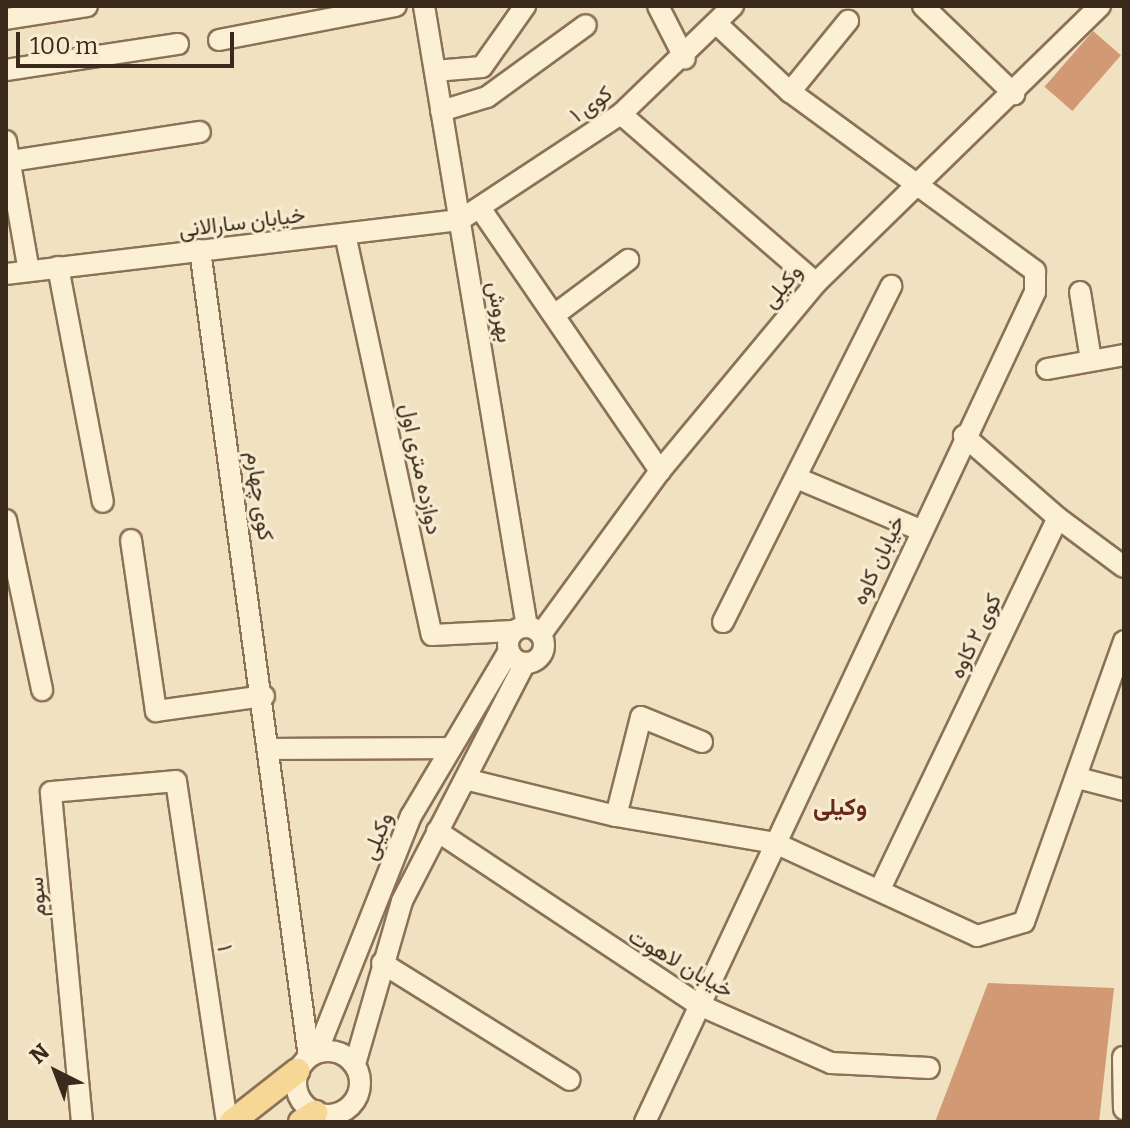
<!DOCTYPE html>
<html>
<head>
<meta charset="utf-8">
<style>
  body { margin:0 }
  #map { position:relative; width:1130px; height:1128px; overflow:hidden; background:#f0e2c1; font-family:Bitter,Vazirmatn,serif }
  div>[style] { position:absolute }
  .building>* { inset:0; background:#d19a74; transform-origin:0 0 }
  .roads { filter:drop-shadow(2px 0 #8b7257) drop-shadow(-2px 0 #8b7257) drop-shadow(0 2px #8b7257) drop-shadow(0 -2px #8b7257) }
  .minor>* { height:20px; margin:-10px; padding:0 10px; transform-origin:10px; border-radius:10px; background:#fbefd4 }
  .minor>.ring { margin:-10px; padding:0; box-sizing:content-box; background:none; border:20px solid #fbefd4; border-radius:50% }
  .major>* { height:24px; margin:-12px; padding:0 12px; transform-origin:12px; border-radius:12px; background:#f6d796 }
  span { translate:-50% -50%; white-space:nowrap; text-align:center; line-height:1.15; -webkit-text-stroke:6px #f7ecd1; paint-order:stroke }
  .street-label { font-size:22px; color:#3a2a1c }
  .neighbourhood-label { font-size:24px; color:#692919; font-weight:700 }
  .frame { position:absolute; inset:0; border:8px solid #3a2a1c; pointer-events:none }
  .north { position:absolute; left:16px; top:1032px; width:80px; height:80px; -webkit-text-stroke:6px #f7ecd1; paint-order:stroke; rotate:318deg; font-size:22px; font-weight:700; line-height:32px; text-align:center; color:#3a2a1c }
  .north::after { content:''; display:block; margin:auto; width:28px; height:36px; background:#3a2a1c; clip-path:polygon(50% 0,100% 100%,50% 72%,0 100%) }
  .scale { position:absolute; left:16px; top:32px; width:218px; height:36px; box-sizing:border-box; border:4px solid #3a2a1c; border-top:0; padding-left:10px; font-size:24px; line-height:28px; white-space:nowrap; color:#3a2a1c; -webkit-text-stroke:6px #f7ecd1; paint-order:stroke }
</style>
</head>
<body>
<div id="map">
  <div class="building">
    <i style="left:1093px;top:31px;width:37px;height:74px;rotate:41deg"></i>
    <i style="clip-path:polygon(988px 983px,1114px 988px,1099px 1122px,935px 1122px)"></i>
  </div>
  <div class="roads">
    <div class="minor">
      <i style="left:424px;top:6px;width:629px;rotate:80.58deg"></i>
      <i style="left:658px;top:6px;width:59px;rotate:63deg"></i>
      <i style="left:923px;top:6px;width:127px;rotate:44deg"></i>
      <i style="left:6px;top:19px;width:82px;rotate:-9.1deg"></i>
      <i style="left:219px;top:40px;width:180px;rotate:-10.9deg"></i>
      <i style="left:6px;top:70px;width:174px;rotate:-8.6deg"></i>
      <i style="left:435px;top:71px;width:47px;rotate:-4.9deg"></i>
      <i style="left:482px;top:67px;width:75px;rotate:-54.8deg"></i>
      <i style="left:790px;top:92px;width:92px;rotate:-50.8deg"></i>
      <i style="left:441px;top:111px;width:48px;rotate:-16.9deg"></i>
      <i style="left:487px;top:97px;width:122px;rotate:-36deg"></i>
      <i style="left:621px;top:114px;width:258px;rotate:40.9deg"></i>
      <i style="left:6px;top:141px;width:132px;rotate:80deg"></i>
      <i style="left:10px;top:161px;width:192px;rotate:-8.7deg"></i>
      <i style="left:480px;top:208px;width:319px;rotate:55.6deg"></i>
      <i style="left:345px;top:234px;width:410px;rotate:77.8deg"></i>
      <i style="left:432px;top:635px;width:81px;rotate:-2.8deg"></i>
      <i style="left:200px;top:250px;width:814px;rotate:82.31deg"></i>
      <i style="left:58px;top:267px;width:239px;rotate:79.2deg"></i>
      <i style="left:6px;top:274px;width:457px;rotate:-6.8deg"></i>
      <i style="left:460px;top:220px;width:193px;rotate:-33.4deg"></i>
      <i style="left:621px;top:114px;width:156px;rotate:-44deg"></i>
      <i style="left:1080px;top:292px;width:69px;rotate:80.8deg"></i>
      <i style="left:557px;top:313px;width:89px;rotate:-36.7deg"></i>
      <i style="left:1047px;top:369px;width:78px;rotate:-10.3deg"></i>
      <i style="left:799px;top:479px;width:129px;rotate:22.8deg"></i>
      <i style="left:1058px;top:518px;width:82px;rotate:36.6deg"></i>
      <i style="left:6px;top:520px;width:174px;rotate:78deg"></i>
      <i style="left:131px;top:540px;width:173px;rotate:81.7deg"></i>
      <i style="left:156px;top:711px;width:109px;rotate:-7.9deg"></i>
      <i style="left:723px;top:622px;width:376px;rotate:-63.4deg"></i>
      <i class="ring" style="left:508px;top:627px;width:16px;height:16px"></i>
      <i style="left:541px;top:634px;width:202px;rotate:-53.9deg"></i>
      <i style="left:660px;top:471px;width:244px;rotate:-50.3deg"></i>
      <i style="left:816px;top:283px;width:397px;rotate:-44.3deg"></i>
      <i style="left:272px;top:749px;width:178px;rotate:-0.3deg"></i>
      <i style="left:1078px;top:778px;width:48px;rotate:14.6deg"></i>
      <i style="left:469px;top:780px;width:151px;rotate:13.8deg"></i>
      <i style="left:616px;top:816px;width:161px;rotate:9.6deg"></i>
      <i style="left:775px;top:843px;width:222px;rotate:24.7deg"></i>
      <i style="left:977px;top:936px;width:49px;rotate:-16.6deg"></i>
      <i style="left:1024px;top:922px;width:298px;rotate:-70.4deg"></i>
      <i style="left:616px;top:816px;width:102px;rotate:-75.8deg"></i>
      <i style="left:641px;top:717px;width:66px;rotate:22.3deg"></i>
      <i style="left:437px;top:831px;width:312px;rotate:33.6deg"></i>
      <i style="left:697px;top:1004px;width:146px;rotate:23.8deg"></i>
      <i style="left:831px;top:1063px;width:98px;rotate:2.9deg"></i>
      <i style="left:881px;top:887px;width:409px;rotate:-64.4deg"></i>
      <i style="left:1058px;top:518px;width:125px;rotate:-138.9deg"></i>
      <i style="left:382px;top:963px;width:221px;rotate:31.9deg"></i>
      <i class="ring" style="left:296px;top:1051px;width:44px;height:44px"></i>
      <i style="left:317px;top:1052px;width:254px;rotate:-68.3deg"></i>
      <i style="left:411px;top:816px;width:192px;rotate:-59.3deg"></i>
      <i style="left:1123px;top:1057px;width:52px;rotate:88.9deg"></i>
      <i style="left:355px;top:1064px;width:170px;rotate:-73.9deg"></i>
      <i style="left:402px;top:901px;width:268px;rotate:-62.7deg"></i>
      <i style="left:82px;top:1122px;width:331px;rotate:-95.4deg"></i>
      <i style="left:51px;top:792px;width:125px;rotate:-5deg"></i>
      <i style="left:176px;top:781px;width:345px;rotate:81.5deg"></i>
      <i style="left:645px;top:1122px;width:917px;rotate:-64.83deg"></i>
      <i style="left:1035px;top:292px;width:21px;rotate:-90deg"></i>
      <i style="left:1035px;top:271px;width:303px;rotate:-143.8deg"></i>
      <i style="left:790px;top:92px;width:98px;rotate:-137.1deg"></i>
    </div>
    <div class="major">
      <i style="left:232px;top:1122px;width:83px;rotate:-38.1deg"></i>
      <i style="left:301px;top:1122px;width:17px;rotate:-33deg"></i>
    </div>
  </div>
  <div class="street-label">
    <span style="left:591px;top:104px;rotate:-36deg">کوی ۱</span>
    <span style="left:242px;top:222px;rotate:-7deg">خیابان سارالانی</span>
    <span style="left:782px;top:286px;rotate:-50deg">وکیلی</span>
    <span style="left:500px;top:312px;rotate:80deg">بهروش</span>
    <span style="left:421px;top:469px;rotate:78deg">دوازده متری اول</span>
    <span style="left:260px;top:496px;rotate:82deg">کوی چهارم</span>
    <span style="left:878px;top:560px;rotate:-65deg">خیابان کاوه</span>
    <span style="left:975px;top:636px;rotate:-64deg">کوی ۲ کاوه</span>
    <span style="left:377px;top:836px;rotate:-68deg">وکیلی</span>
    <span style="left:37px;top:897px;rotate:-95deg">سوم</span>
    <span style="left:225px;top:948px;rotate:82deg">۱</span>
    <span style="left:681px;top:963px;rotate:30deg">خیابان لاهوت</span>
  </div>
  <div class="neighbourhood-label">
    <span style="left:840px;top:808px">وکیلی</span>
  </div>
  <div class="frame"></div>
  <div class="north">N</div>
  <div class="scale">100 m</div>
</div>
</body>
</html>
